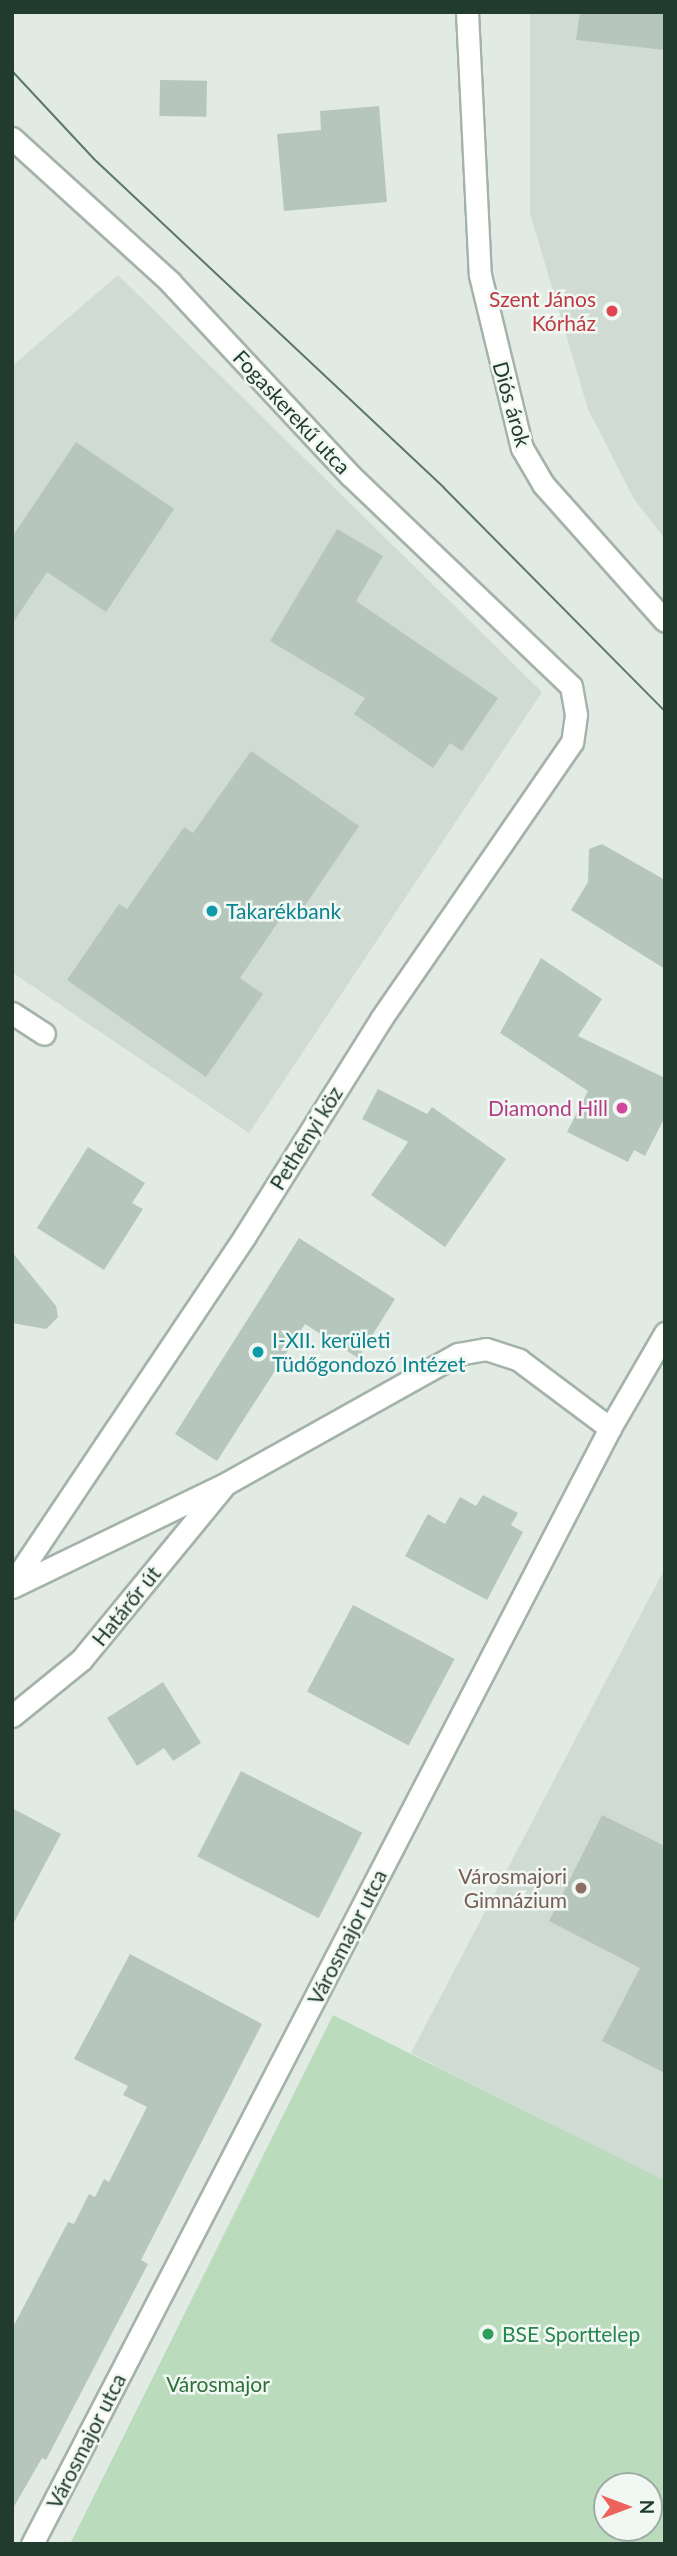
<!DOCTYPE html>
<html>
<head>
<meta charset="utf-8">
<style>
  body { margin:0 }
  #map { position:relative; width:677px; height:2556px; overflow:hidden; background:#e1ebe4; font-family:Lato,sans-serif }
  div>[style] { position:absolute }
  .built>* { inset:0; background:#cfdbd3 }
  .green>* { inset:0; background:#badcbc }
  .building>* { inset:0; background:#b6c6bd; transform-origin:0 0 }
  .roads { filter:drop-shadow(2px 0 #a4b3aa) drop-shadow(-2px 0 #a4b3aa) drop-shadow(0 2px #a4b3aa) drop-shadow(0 -2px #a4b3aa) }
  .minor>* { height:21px; margin:-10.5px; padding:0 10.5px; transform-origin:10.5px; border-radius:10.5px; background:#fff }
  .tertiary>* { height:21px; margin:-10.5px; padding:0 10.5px; transform-origin:10.5px; border-radius:10.5px; background:#fff }
  .tram>* { height:2px; margin:-1px; padding:0 1px; transform-origin:1px; border-radius:1px; background:#5c776a }
  .dots>* { width:19px; height:19px; translate:-50% -50%; box-sizing:border-box; border:4px solid #f1f8f3; border-radius:50% }
  span { translate:-50% -50%; white-space:nowrap; text-align:center; line-height:1.15; -webkit-text-stroke:5px #f1f8f3; paint-order:stroke }
  .health-label { font-size:21px; color:#be3a42 }
  .right { translate:-100% -50%; text-align:right }
  .street-label { font-size:21px; color:#223b2f }
  .culture-label { font-size:21px; color:#0d838f }
  .left { translate:0 -50%; text-align:left }
  .hotel-label { font-size:21px; color:#b23c85 }
  .education-label { font-size:21px; color:#785e54 }
  .leisure-label { font-size:21px; color:#27864d }
  .park-label { font-size:21px; color:#2d703a }
  .frame { position:absolute; inset:0; border:14px solid #223b2f; pointer-events:none }
  .north { position:absolute; left:593px; top:2472px; width:70px; height:70px; box-sizing:border-box; background:#f1f8f3; border:2px solid #9eaca5; border-radius:50%; rotate:90deg; font-size:19px; font-weight:700; line-height:28px; text-align:center; color:#223b2f }
  .north::after { content:''; display:block; margin:auto; width:24px; height:32px; background:#ed635c; clip-path:polygon(50% 0,100% 100%,50% 72%,0 100%) }
</style>
</head>
<body>
<div id="map">
  <div class="built">
    <i style="clip-path:polygon(530px 12px,665px 12px,665px 539px,634px 499px,588px 409px,530px 213px)"></i>
    <i style="clip-path:polygon(118px 275px,542px 692px,249px 1133px,12px 972px,12px 366px)"></i>
    <i style="clip-path:polygon(665px 1568px,665px 2182px,411px 2053px)"></i>
  </div>
  <div class="green">
    <i style="clip-path:polygon(evenodd,333px 2015px,665px 2181px,665px 2544px,70px 2544px,333px 2015px,607px 2486px,649px 2486px,649px 2528px,607px 2528px,607px 2486px)"></i>
  </div>
  <div class="building">
    <i style="clip-path:polygon(580px 12px,665px 12px,665px 50px,576px 40px)"></i>
    <i style="left:160px;top:80px;width:47px;height:36px;rotate:1deg"></i>
    <i style="clip-path:polygon(379px 106px,387px 202px,284px 211px,277px 134px,321px 130px,320px 111px)"></i>
    <i style="clip-path:polygon(76px 442px,174px 509px,106px 612px,47px 572px,12px 624px,12px 537px)"></i>
    <i style="clip-path:polygon(337px 529px,383px 556px,356px 601px,498px 698px,462px 751px,450px 743px,433px 768px,354px 714px,365px 698px,270px 641px)"></i>
    <i style="clip-path:polygon(251px 751px,359px 826px,304px 907px,293px 900px,240px 978px,263px 994px,206px 1077px,67px 980px,119px 904px,127px 909px,184px 827px,193px 833px)"></i>
    <i style="clip-path:polygon(602px 844px,665px 880px,665px 969px,571px 910px,588px 882px,589px 849px)"></i>
    <i style="clip-path:polygon(541px 958px,602px 999px,578px 1036px,665px 1078px,665px 1117px,645px 1156px,634px 1150px,628px 1162px,567px 1132px,588px 1091px,500px 1033px)"></i>
    <i style="clip-path:polygon(378px 1089px,427px 1114px,432px 1107px,506px 1159px,445px 1247px,371px 1195px,408px 1142px,362px 1119px)"></i>
    <i style="clip-path:polygon(88px 1147px,145px 1183px,132px 1203px,143px 1209px,104px 1270px,37px 1228px)"></i>
    <i style="clip-path:polygon(299px 1238px,395px 1299px,358px 1358px,305px 1324px,217px 1461px,175px 1434px)"></i>
    <i style="clip-path:polygon(12px 1252px,56px 1306px,58px 1317px,46px 1329px,12px 1323px)"></i>
    <i style="clip-path:polygon(483px 1495px,518px 1513px,511px 1525px,523px 1532px,487px 1600px,405px 1556px,428px 1514px,445px 1524px,460px 1497px,476px 1506px)"></i>
    <i style="left:353px;top:1605px;width:115px;height:98px;rotate:28deg"></i>
    <i style="clip-path:polygon(163px 1682px,201px 1743px,173px 1761px,164px 1748px,137px 1766px,107px 1718px)"></i>
    <i style="left:241px;top:1771px;width:136px;height:96px;rotate:27deg"></i>
    <i style="clip-path:polygon(12px 1808px,61px 1834px,12px 1926px)"></i>
    <i style="clip-path:polygon(602px 1815px,665px 1846px,665px 2073px,602px 2041px,640px 1968px,549px 1921px)"></i>
    <i style="clip-path:polygon(130px 1954px,262px 2024px,141px 2260px,148px 2264px,46px 2460px,42px 2458px,12px 2510px,12px 2329px,68px 2222px,74px 2224px,89px 2194px,95px 2197px,104px 2179px,109px 2182px,147px 2107px,123px 2095px,128px 2086px,74px 2059px)"></i>
  </div>
  <div class="roads">
    <div class="minor">
      <i style="left:12px;top:138px;width:214px;rotate:42.3deg"></i>
      <i style="left:170px;top:282px;width:265px;rotate:47deg"></i>
      <i style="left:351px;top:476px;width:304px;rotate:43.7deg"></i>
      <i style="left:571px;top:686px;width:29px;rotate:80deg"></i>
      <i style="left:576px;top:715px;width:27px;rotate:98deg"></i>
      <i style="left:572px;top:742px;width:336px;rotate:124.6deg"></i>
      <i style="left:381px;top:1019px;width:256px;rotate:122.1deg"></i>
      <i style="left:245px;top:1236px;width:419px;rotate:123.8deg"></i>
      <i style="left:12px;top:1013px;width:38px;rotate:33deg"></i>
      <i style="left:12px;top:1587px;width:239px;rotate:-25.8deg"></i>
      <i style="left:227px;top:1483px;width:265px;rotate:-29.2deg"></i>
      <i style="left:458px;top:1354px;width:28px;rotate:-10deg"></i>
      <i style="left:486px;top:1349px;width:35px;rotate:18deg"></i>
      <i style="left:519px;top:1360px;width:114px;rotate:36.8deg"></i>
      <i style="left:12px;top:1716px;width:89px;rotate:-39.1deg"></i>
      <i style="left:81px;top:1660px;width:224px;rotate:-50.6deg"></i>
    </div>
    <div class="tertiary">
      <i style="left:467px;top:12px;width:263px;rotate:87.2deg"></i>
      <i style="left:480px;top:275px;width:178px;rotate:76.4deg"></i>
      <i style="left:522px;top:448px;width:42px;rotate:59.7deg"></i>
      <i style="left:543px;top:484px;width:183px;rotate:48.3deg"></i>
      <i style="left:32px;top:2544px;width:1257px;rotate:-62.62deg"></i>
      <i style="left:610px;top:1428px;width:110px;rotate:-59.9deg"></i>
    </div>
  </div>
  <div class="tram">
    <i style="left:12px;top:71px;width:120px;rotate:47deg"></i>
    <i style="left:94px;top:159px;width:480px;rotate:43.2deg"></i>
    <i style="left:444px;top:488px;width:314px;rotate:45.3deg"></i>
  </div>
  <div class="dots">
    <i style="left:612px;top:311px;background:#e0444e"></i>
    <i style="left:212px;top:911px;background:#0f9aa8"></i>
    <i style="left:622px;top:1108px;background:#d1479c"></i>
    <i style="left:258px;top:1352px;background:#0f9aa8"></i>
    <i style="left:581px;top:1888px;background:#8d6e63"></i>
    <i style="left:488px;top:2334px;background:#2e9e5b"></i>
  </div>
  <div class="health-label">
    <span class="right" style="left:596px;top:311px">Szent János<br>Kórház</span>
  </div>
  <div class="street-label">
    <span style="left:512px;top:404px;rotate:74deg">Diós árok</span>
    <span style="left:292px;top:412px;rotate:47deg">Fogaskerekű utca</span>
    <span style="left:306px;top:1138px;rotate:-58deg">Pethényi köz</span>
    <span style="left:126px;top:1606px;rotate:-51deg">Határőr út</span>
    <span style="left:347px;top:1937px;rotate:-63deg">Városmajor utca</span>
    <span style="left:86px;top:2441px;rotate:-63deg">Városmajor utca</span>
  </div>
  <div class="culture-label">
    <span class="left" style="left:226px;top:911px">Takarékbank</span>
    <span class="left" style="left:272px;top:1352px">I-XII. kerületi<br>Tüdőgondozó Intézet</span>
  </div>
  <div class="hotel-label">
    <span class="right" style="left:608px;top:1108px">Diamond Hill</span>
  </div>
  <div class="education-label">
    <span class="right" style="left:567px;top:1888px">Városmajori<br>Gimnázium</span>
  </div>
  <div class="leisure-label">
    <span class="left" style="left:502px;top:2334px">BSE Sporttelep</span>
  </div>
  <div class="park-label">
    <span style="left:218px;top:2384px">Városmajor</span>
  </div>
  <div class="frame"></div>
  <div class="north">N</div>
</div>
</body>
</html>
